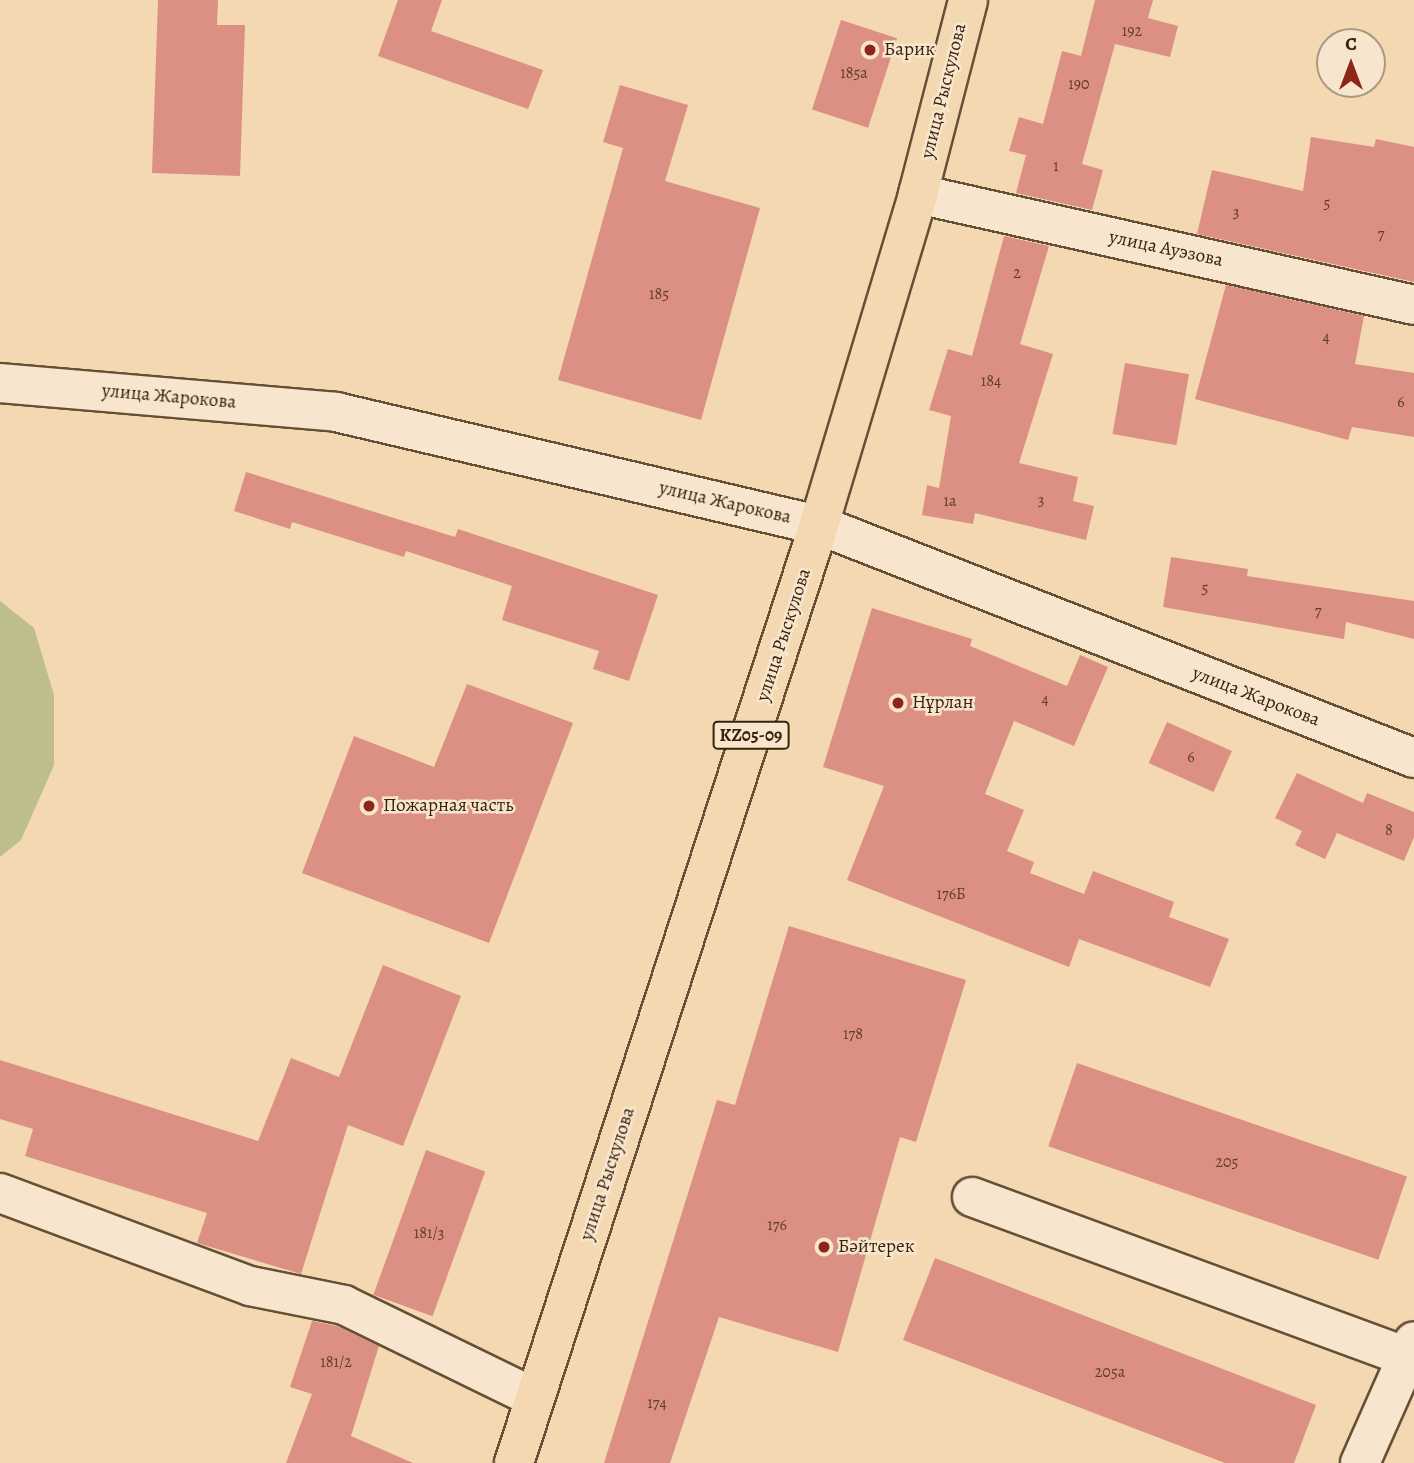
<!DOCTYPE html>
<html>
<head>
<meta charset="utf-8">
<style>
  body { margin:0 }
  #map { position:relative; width:1414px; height:1463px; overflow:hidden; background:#f3d8b2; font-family:Alegreya,serif }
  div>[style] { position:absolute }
  .green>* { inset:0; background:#bdbe8a }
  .building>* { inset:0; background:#db9083; transform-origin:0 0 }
  .roads { filter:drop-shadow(2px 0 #665035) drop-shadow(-2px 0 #665035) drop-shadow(0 2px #665035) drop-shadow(0 -2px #665035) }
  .minor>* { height:38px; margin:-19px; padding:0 19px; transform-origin:19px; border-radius:19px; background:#f7e6cd }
  .major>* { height:38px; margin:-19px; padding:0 19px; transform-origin:19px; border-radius:19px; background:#f3d8b2 }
  .dots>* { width:19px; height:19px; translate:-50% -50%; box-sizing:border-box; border:4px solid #f7e6cd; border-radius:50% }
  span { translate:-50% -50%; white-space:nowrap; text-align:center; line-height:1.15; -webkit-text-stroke:5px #f7e6cd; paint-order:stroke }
  .number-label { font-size:16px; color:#603e29 }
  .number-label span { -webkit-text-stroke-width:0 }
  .shield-label span { padding:2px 5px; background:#f7e6cd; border:2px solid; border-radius:5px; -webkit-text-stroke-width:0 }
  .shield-label { font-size:18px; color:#37220b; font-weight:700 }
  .poi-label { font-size:19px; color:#37220b }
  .left { translate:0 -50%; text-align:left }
  .street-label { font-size:19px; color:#37220b }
  .north { position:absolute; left:1316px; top:28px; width:70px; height:70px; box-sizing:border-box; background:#f7e6cd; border:2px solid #aa987f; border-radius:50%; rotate:0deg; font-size:19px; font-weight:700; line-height:28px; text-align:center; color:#37220b }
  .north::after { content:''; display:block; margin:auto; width:24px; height:32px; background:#8f2418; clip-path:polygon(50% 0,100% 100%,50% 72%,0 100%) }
</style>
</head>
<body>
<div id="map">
  <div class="green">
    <i style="clip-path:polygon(0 601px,34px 628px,54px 695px,54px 765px,21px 840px,0 857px)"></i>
  </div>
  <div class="building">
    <i style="clip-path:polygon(158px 0,218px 0,217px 25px,245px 25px,240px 176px,152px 173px)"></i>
    <i style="clip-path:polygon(398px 0,442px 0,431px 31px,543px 70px,528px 109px,378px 56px)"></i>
    <i style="clip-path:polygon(1095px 0,1153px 0,1148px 18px,1178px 26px,1170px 57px,1115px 44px,1082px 164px,1103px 170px,1092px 210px,1016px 193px,1026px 155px,1009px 151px,1019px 117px,1043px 124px,1062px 51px,1081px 56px)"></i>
    <i style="left:841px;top:20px;width:59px;height:94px;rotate:18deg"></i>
    <i style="clip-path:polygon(620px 85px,688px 105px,665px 181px,760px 208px,701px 420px,558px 380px,623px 148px,603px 142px)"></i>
    <i style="clip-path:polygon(1311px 137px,1374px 147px,1376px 139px,1414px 147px,1414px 282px,1197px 234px,1212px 170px,1303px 191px)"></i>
    <i style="clip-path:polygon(1004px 236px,1049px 246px,1020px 344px,1053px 354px,1019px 463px,1078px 477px,1073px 501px,1094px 506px,1086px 540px,975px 513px,973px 524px,922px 515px,927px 485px,939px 488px,951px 416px,929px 410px,948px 349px,972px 356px)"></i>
    <i style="clip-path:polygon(1226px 285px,1364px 316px,1355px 364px,1414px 373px,1414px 437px,1352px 427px,1348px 440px,1195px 399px)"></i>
    <i style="left:1125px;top:363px;width:65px;height:72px;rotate:10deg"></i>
    <i style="clip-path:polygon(246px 472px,455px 537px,458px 529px,658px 595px,629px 681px,593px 669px,599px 651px,502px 620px,512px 586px,406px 551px,404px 557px,292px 522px,290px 529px,234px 511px)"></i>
    <i style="clip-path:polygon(1171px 557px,1248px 569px,1247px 576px,1414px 601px,1414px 639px,1346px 622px,1344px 639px,1163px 607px)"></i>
    <i style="clip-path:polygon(872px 608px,972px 639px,970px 646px,1067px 686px,1080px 655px,1108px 667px,1074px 746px,1014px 721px,985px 794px,1024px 810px,1007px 851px,1034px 862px,1030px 873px,1084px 894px,1093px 871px,1174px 902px,1169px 917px,1229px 939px,1210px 987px,1079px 939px,1069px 967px,847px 880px,884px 786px,823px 767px)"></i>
    <i style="clip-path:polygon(467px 684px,573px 723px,489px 943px,302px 873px,354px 736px,434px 767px)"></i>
    <i style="left:1167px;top:722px;width:71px;height:45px;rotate:24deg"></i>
    <i style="clip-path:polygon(1297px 773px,1363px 803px,1367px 793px,1414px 812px,1414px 837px,1404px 861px,1337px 833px,1325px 859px,1295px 845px,1302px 831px,1275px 818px)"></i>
    <i style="clip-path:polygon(789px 926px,966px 980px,916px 1142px,900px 1137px,838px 1352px,719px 1317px,670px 1463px,604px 1463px,717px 1100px,735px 1105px)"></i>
    <i style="clip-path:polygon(383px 965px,461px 996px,403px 1146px,348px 1125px,301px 1274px,197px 1243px,207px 1213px,25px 1156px,33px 1129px,0 1119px,0 1060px,258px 1141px,291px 1058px,339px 1077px)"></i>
    <i style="left:1077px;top:1063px;width:349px;height:88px;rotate:19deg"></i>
    <i style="left:426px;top:1150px;width:63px;height:154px;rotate:20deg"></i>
    <i style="clip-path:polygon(935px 1258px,1316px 1405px,1294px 1463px,1225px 1463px,903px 1340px)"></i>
    <i style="clip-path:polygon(312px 1321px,337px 1326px,379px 1346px,351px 1436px,413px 1463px,286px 1463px,312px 1394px,290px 1387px)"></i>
  </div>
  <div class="roads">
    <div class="minor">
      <i style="left:918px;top:194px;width:508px;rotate:12.61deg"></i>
      <i style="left:0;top:383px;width:337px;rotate:4.9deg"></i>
      <i style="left:336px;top:412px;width:496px;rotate:13.2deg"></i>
      <i style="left:819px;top:525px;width:639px;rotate:21.39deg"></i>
      <i style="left:0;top:1193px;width:267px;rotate:20.4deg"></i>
      <i style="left:250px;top:1286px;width:96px;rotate:11.4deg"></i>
      <i style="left:344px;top:1305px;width:212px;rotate:26deg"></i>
      <i style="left:972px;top:1197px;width:463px;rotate:20.2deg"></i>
      <i style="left:1360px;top:1463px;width:133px;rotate:-66.1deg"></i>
    </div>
    <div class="major">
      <i style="left:514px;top:1463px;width:986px;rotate:-71.99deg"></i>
      <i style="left:819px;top:525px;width:345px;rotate:-73.3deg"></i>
      <i style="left:918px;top:194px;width:200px;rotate:-75.5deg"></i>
    </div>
  </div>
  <div class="dots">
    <i style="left:870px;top:50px;background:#8f2418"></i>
    <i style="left:898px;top:703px;background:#8f2418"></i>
    <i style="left:369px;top:806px;background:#8f2418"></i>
    <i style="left:824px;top:1247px;background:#8f2418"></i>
  </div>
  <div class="number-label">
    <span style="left:1132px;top:31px">192</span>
    <span style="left:854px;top:73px">185а</span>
    <span style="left:1079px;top:84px">190</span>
    <span style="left:1056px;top:166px">1</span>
    <span style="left:1327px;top:203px">5</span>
    <span style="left:1236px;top:212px">3</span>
    <span style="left:1381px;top:234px">7</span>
    <span style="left:1017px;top:273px">2</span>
    <span style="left:659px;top:294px">185</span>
    <span style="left:1326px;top:337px">4</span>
    <span style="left:991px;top:381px">184</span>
    <span style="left:1401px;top:402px">6</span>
    <span style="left:1041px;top:500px">3</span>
    <span style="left:950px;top:501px">1а</span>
    <span style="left:1205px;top:588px">5</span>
    <span style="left:1318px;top:611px">7</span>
    <span style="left:1045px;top:699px">4</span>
    <span style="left:1191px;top:757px">6</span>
    <span style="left:1389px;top:830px">8</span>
    <span style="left:951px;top:894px">176Б</span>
    <span style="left:853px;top:1034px">178</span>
    <span style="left:1227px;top:1162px">205</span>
    <span style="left:777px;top:1225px">176</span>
    <span style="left:429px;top:1233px">181/3</span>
    <span style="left:336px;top:1362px">181/2</span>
    <span style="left:1110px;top:1372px">205a</span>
    <span style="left:657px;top:1403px">174</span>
  </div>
  <div class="shield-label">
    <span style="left:751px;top:735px">KZ05-09</span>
  </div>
  <div class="poi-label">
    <span class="left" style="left:884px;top:50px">Барик</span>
    <span class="left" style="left:912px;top:703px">Нұрлан</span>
    <span class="left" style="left:383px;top:806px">Пожарная часть</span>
    <span class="left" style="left:838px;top:1247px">Бәйтерек</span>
  </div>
  <div class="street-label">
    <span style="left:944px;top:91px;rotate:-76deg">улица Рыскулова</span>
    <span style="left:1166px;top:249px;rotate:12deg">улица Ауэзова</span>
    <span style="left:169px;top:397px;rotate:5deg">улица Жарокова</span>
    <span style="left:725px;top:503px;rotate:13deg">улица Жарокова</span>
    <span style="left:784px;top:635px;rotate:-72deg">улица Рыскулова</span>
    <span style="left:1256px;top:697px;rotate:21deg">улица Жарокова</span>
    <span style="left:608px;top:1174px;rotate:-72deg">улица Рыскулова</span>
  </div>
  <div class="north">С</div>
</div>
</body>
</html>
